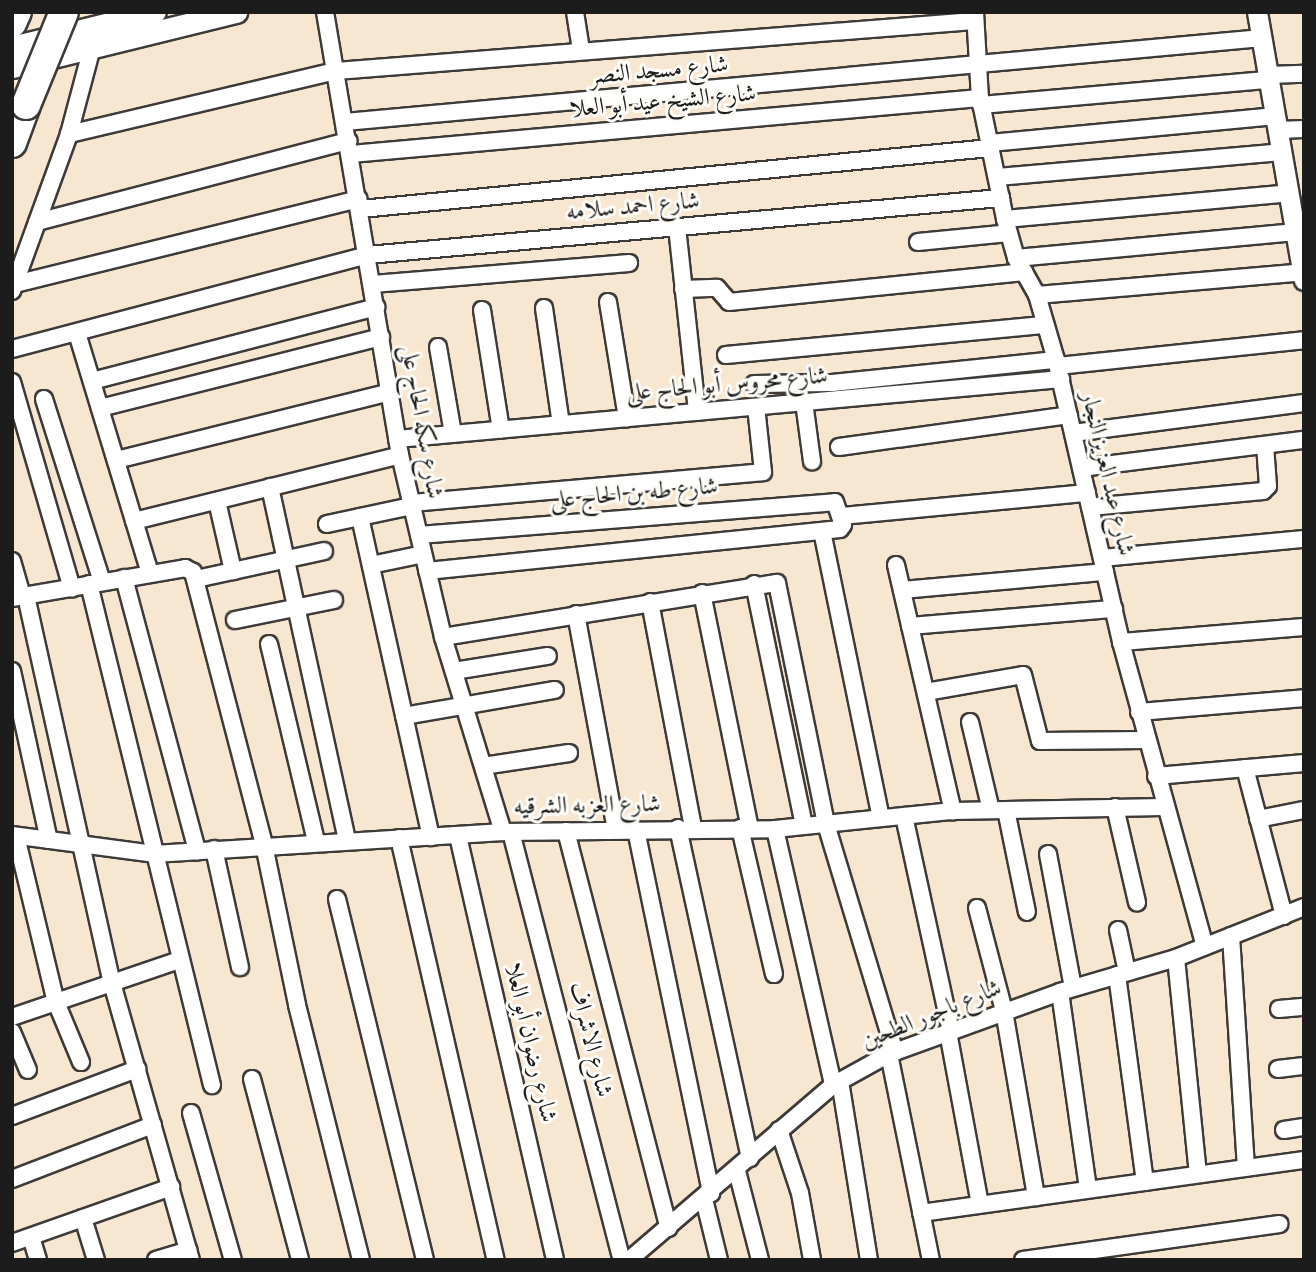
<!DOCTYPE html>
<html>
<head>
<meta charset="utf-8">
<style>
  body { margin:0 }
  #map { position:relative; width:1316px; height:1272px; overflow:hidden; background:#f7e6d0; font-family:Vollkorn,Amiri,serif }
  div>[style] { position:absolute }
  .roads { filter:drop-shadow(2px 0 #3d3a37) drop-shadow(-2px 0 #3d3a37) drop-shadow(0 2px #3d3a37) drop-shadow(0 -2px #3d3a37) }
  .minor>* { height:16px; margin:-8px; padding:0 8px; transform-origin:8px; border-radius:8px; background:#fff }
  .tertiary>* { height:19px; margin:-9.5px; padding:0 9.5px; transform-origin:9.5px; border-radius:9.5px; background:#fff }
  .secondary>* { height:21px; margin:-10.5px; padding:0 10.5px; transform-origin:10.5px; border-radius:10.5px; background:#fff }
  .motorway>* { height:28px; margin:-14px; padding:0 14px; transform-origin:14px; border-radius:14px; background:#fff }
  .bridges { filter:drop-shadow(2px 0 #3d3a37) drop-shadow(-2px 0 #3d3a37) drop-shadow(0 2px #3d3a37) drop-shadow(0 -2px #3d3a37) }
  .motorway-bridge>* { height:28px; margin:-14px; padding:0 14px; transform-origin:14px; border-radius:14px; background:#fff }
  span { translate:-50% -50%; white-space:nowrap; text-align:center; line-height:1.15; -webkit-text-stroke:6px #fdfcf7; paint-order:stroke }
  .street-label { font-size:24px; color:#1c1c1c }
  .frame { position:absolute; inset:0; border:14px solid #1c1c1c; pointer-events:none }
</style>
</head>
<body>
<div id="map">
  <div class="roads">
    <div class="minor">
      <i style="left:325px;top:12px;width:449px;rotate:80.4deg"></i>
      <i style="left:400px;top:455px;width:187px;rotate:76.7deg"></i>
      <i style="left:443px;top:637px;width:204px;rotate:72.9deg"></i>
      <i style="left:575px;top:12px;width:37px;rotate:81deg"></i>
      <i style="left:975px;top:12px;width:86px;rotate:86.7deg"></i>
      <i style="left:980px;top:98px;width:124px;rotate:78.3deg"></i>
      <i style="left:1005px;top:219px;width:41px;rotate:74.2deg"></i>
      <i style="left:1016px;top:258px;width:43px;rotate:60.4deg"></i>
      <i style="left:1037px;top:295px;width:68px;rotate:73.7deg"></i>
      <i style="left:1056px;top:360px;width:289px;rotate:77deg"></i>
      <i style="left:1121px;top:642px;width:315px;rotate:74.6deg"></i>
      <i style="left:1268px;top:75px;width:36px;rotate:-2deg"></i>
      <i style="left:981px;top:105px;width:289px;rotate:-5deg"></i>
      <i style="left:345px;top:122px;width:921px;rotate:-5.23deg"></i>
      <i style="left:1278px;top:130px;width:26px;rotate:-2deg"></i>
      <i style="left:69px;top:134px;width:274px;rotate:-13.3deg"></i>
      <i style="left:336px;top:71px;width:640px;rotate:-4.48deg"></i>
      <i style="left:990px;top:143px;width:287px;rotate:-5.4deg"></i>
      <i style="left:351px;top:154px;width:631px;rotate:-5.09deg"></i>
      <i style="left:997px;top:177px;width:286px;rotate:-5deg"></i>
      <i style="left:361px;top:209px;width:632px;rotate:-5.54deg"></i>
      <i style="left:1005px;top:219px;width:285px;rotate:-5.2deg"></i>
      <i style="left:37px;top:222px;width:322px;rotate:-14.6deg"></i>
      <i style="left:677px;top:227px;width:186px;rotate:83.8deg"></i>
      <i style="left:918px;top:242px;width:91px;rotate:-5.6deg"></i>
      <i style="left:1016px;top:258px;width:281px;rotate:-5.3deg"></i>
      <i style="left:15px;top:284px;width:354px;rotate:-13.9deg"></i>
      <i style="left:373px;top:284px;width:257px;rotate:-4.7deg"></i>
      <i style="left:683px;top:289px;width:34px;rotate:-2deg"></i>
      <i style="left:717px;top:288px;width:18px;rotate:49deg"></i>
      <i style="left:729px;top:302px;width:297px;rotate:-5.8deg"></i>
      <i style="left:12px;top:291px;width:167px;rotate:-70deg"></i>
      <i style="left:69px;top:134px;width:97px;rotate:-75.1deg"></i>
      <i style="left:1037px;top:295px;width:267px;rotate:-4.9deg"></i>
      <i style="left:608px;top:302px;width:118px;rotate:80.7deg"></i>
      <i style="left:544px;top:308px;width:117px;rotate:81.7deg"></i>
      <i style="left:482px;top:310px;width:121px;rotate:81deg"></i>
      <i style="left:77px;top:333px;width:251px;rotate:73.1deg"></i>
      <i style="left:438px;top:347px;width:88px;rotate:80.2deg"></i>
      <i style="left:12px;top:349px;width:368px;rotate:-14.8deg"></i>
      <i style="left:368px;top:255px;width:636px;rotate:-5.15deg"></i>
      <i style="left:726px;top:355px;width:321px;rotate:-5.4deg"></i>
      <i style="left:1058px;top:366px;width:247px;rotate:-6deg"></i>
      <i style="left:92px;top:381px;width:294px;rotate:-14.6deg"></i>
      <i style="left:12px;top:382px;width:215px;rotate:73.8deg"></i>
      <i style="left:754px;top:384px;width:78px;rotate:-0.7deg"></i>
      <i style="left:832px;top:383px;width:225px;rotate:-5.9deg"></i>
      <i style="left:44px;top:399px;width:192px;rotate:72.4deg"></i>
      <i style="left:804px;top:402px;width:60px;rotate:82.3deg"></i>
      <i style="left:100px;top:408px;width:290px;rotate:-14.2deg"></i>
      <i style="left:1073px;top:433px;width:233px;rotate:-7.4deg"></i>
      <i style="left:397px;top:439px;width:667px;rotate:-5.16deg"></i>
      <i style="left:839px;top:447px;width:232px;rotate:-7.9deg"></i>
      <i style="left:116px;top:460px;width:282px;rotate:-13.9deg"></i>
      <i style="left:1081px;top:468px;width:225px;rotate:-7.2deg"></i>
      <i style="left:270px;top:487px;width:362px;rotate:77.7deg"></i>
      <i style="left:217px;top:501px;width:72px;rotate:77.1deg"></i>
      <i style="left:411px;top:503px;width:353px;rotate:-5deg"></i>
      <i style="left:763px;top:472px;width:65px;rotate:-96.1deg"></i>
      <i style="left:1090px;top:507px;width:174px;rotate:-5.3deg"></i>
      <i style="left:1263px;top:491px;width:7px;rotate:-45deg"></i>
      <i style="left:1268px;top:486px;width:41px;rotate:-94.2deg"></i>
      <i style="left:842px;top:516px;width:246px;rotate:-5.4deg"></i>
      <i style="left:360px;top:517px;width:328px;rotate:77.5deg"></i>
      <i style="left:134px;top:521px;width:274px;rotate:-13.9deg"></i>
      <i style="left:327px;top:524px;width:87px;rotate:-12deg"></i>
      <i style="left:822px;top:531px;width:293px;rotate:78.4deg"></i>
      <i style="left:419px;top:535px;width:417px;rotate:-4.5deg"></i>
      <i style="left:835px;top:502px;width:24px;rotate:71deg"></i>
      <i style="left:843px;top:525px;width:5px;rotate:127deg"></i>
      <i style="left:840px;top:529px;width:415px;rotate:174.2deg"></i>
      <i style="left:1102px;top:558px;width:203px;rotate:-5.4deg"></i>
      <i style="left:12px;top:561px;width:37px;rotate:74deg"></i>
      <i style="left:371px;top:565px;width:53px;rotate:-11.9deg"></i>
      <i style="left:896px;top:565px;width:253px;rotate:77deg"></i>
      <i style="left:124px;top:578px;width:283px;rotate:75deg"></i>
      <i style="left:196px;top:579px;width:131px;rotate:-12.3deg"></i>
      <i style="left:89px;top:584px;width:516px;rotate:76.21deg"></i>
      <i style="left:754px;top:584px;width:247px;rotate:78.3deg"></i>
      <i style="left:902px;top:590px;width:204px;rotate:-5.1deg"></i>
      <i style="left:702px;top:593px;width:240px;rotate:78.5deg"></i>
      <i style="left:26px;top:596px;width:396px;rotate:77.5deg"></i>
      <i style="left:112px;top:983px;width:288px;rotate:74.1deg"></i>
      <i style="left:12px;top:598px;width:176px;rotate:-9.8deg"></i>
      <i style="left:185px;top:568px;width:9px;rotate:27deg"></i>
      <i style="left:193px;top:572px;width:282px;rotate:75.4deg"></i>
      <i style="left:264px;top:845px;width:163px;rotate:78.3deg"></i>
      <i style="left:297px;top:1005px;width:263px;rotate:75.9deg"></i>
      <i style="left:650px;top:602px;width:229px;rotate:79.2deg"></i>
      <i style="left:576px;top:614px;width:220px;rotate:79.5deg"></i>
      <i style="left:235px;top:620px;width:101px;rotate:-11.4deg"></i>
      <i style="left:910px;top:626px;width:205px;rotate:-4.8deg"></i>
      <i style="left:443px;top:637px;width:338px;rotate:-9.2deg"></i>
      <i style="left:777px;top:583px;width:246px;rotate:78.5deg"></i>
      <i style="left:826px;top:824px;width:238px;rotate:73.2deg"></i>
      <i style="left:1121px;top:642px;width:184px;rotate:-4.7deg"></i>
      <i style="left:269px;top:644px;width:204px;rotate:76.6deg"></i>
      <i style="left:12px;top:671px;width:173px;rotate:77.7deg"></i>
      <i style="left:454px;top:671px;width:95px;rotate:-9.1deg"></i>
      <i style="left:926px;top:692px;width:98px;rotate:-9.9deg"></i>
      <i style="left:1023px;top:675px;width:68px;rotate:75.6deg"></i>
      <i style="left:1040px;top:741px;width:106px;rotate:-0.5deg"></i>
      <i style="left:1139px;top:712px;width:166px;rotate:-4.8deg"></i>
      <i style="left:404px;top:716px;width:153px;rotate:-9.8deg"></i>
      <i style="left:970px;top:722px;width:90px;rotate:76.6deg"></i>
      <i style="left:483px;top:766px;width:87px;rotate:-8.6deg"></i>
      <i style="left:1245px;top:768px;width:153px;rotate:75.2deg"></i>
      <i style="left:1156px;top:776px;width:149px;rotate:-5deg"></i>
      <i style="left:1115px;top:807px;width:98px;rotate:77deg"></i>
      <i style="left:1006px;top:810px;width:104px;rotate:78.4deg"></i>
      <i style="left:904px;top:816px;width:220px;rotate:77.7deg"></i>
      <i style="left:1258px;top:819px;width:47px;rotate:-11.1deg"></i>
      <i style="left:678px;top:828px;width:338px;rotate:77.7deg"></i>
      <i style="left:740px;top:828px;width:150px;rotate:76.9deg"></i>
      <i style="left:775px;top:829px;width:262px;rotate:77.2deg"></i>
      <i style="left:636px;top:830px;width:371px;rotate:78.3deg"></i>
      <i style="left:566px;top:831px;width:410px;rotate:75.5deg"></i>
      <i style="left:511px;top:832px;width:442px;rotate:75.5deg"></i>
      <i style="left:12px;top:835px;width:143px;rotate:7.6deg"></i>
      <i style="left:154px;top:854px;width:350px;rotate:-3.6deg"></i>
      <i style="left:503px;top:832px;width:272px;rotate:-0.6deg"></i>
      <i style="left:775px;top:829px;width:179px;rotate:-5.8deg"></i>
      <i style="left:953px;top:811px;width:210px;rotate:-1.1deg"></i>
      <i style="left:16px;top:836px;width:171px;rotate:76.5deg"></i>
      <i style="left:56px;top:1002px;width:65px;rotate:67.4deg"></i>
      <i style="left:458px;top:836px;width:435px;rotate:77.1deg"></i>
      <i style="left:399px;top:838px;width:433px;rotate:77.1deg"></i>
      <i style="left:214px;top:849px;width:121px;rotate:77.6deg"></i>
      <i style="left:1048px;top:854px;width:136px;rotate:79.4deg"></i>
      <i style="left:337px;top:899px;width:372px;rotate:76.3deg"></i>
      <i style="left:977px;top:908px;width:106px;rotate:75.3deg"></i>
      <i style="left:1004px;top:1011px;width:189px;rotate:80.2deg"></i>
      <i style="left:1118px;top:930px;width:43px;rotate:77.9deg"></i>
      <i style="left:1231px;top:936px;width:232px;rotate:86.3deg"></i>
      <i style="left:1176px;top:958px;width:217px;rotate:84.2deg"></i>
      <i style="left:1117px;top:975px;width:209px;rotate:82.3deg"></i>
      <i style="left:1060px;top:992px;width:199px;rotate:81.9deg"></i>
      <i style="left:1279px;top:1009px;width:25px;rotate:-5deg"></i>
      <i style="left:12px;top:1017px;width:176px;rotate:-18.8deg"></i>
      <i style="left:12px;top:1032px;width:41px;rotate:67.2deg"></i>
      <i style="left:948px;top:1032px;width:175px;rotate:79.5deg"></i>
      <i style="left:889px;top:1054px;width:210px;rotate:78.5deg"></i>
      <i style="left:1278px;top:1069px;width:26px;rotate:-7deg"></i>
      <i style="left:252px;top:1079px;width:187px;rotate:75.1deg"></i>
      <i style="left:840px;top:1081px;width:181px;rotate:80.8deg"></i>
      <i style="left:191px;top:1113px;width:153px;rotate:74.1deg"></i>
      <i style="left:12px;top:1116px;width:134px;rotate:-20.6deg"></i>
      <i style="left:779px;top:1130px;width:66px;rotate:71.6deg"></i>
      <i style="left:800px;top:1193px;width:68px;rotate:79.8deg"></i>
      <i style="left:1284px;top:1130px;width:20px;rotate:-9deg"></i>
      <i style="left:737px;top:1171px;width:92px;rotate:75.5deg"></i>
      <i style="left:12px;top:1179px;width:151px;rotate:-21deg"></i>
      <i style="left:704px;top:1199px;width:63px;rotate:76.2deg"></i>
      <i style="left:921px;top:1213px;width:387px;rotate:-7.9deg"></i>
      <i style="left:83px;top:1218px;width:44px;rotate:72.8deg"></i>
      <i style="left:31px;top:1237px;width:24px;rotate:73deg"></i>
      <i style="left:12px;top:1243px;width:169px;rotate:-19.4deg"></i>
      <i style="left:156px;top:1260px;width:34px;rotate:-17deg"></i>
      <i style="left:629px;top:1260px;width:269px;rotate:-40.6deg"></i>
      <i style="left:833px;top:1085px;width:64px;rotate:-29deg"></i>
      <i style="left:889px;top:1054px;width:182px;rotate:-19.9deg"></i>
      <i style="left:1060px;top:992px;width:121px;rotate:-16.3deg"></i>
      <i style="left:1176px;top:958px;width:138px;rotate:-21.7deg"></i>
      <i style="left:1023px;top:1260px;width:259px;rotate:-8deg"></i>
    </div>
    <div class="tertiary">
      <i style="left:1257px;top:12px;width:272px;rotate:80.1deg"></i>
    </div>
    <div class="secondary">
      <i style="left:12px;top:47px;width:147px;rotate:-13.8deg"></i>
      <i style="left:12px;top:67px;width:231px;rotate:-13.8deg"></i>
    </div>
    <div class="motorway">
      <i style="left:12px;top:23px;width:12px;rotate:-66deg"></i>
      <i style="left:12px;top:143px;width:40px;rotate:-69.8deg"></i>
    </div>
  </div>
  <div class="bridges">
    <div class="motorway-bridge">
      <i style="left:26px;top:105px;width:100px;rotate:-67.8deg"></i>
    </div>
  </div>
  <div class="street-label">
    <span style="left:659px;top:72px;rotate:-5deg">شارع مسجد النصر</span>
    <span style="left:663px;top:103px;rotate:-5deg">شارع الشيخ عيد أبو العلا</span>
    <span style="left:633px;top:208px;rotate:-5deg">شارع احمد سلامه</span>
    <span style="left:727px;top:386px;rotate:-5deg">شارع محروس أبو الحاج على</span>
    <span style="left:420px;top:422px;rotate:80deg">شارع سكه الحاج على</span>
    <span style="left:1106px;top:474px;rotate:77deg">شارع عبد العزيز النجار</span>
    <span style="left:634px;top:495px;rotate:-5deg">شارع طه بن الحاج على</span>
    <span style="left:587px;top:807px;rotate:-1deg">شارع العزبه الشرقيه</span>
    <span style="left:932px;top:1016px;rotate:-22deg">شارع باجور الطحين</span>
    <span style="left:589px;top:1040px;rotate:76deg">شارع الاشراف</span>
    <span style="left:529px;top:1043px;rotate:77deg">شارع رضوان أبو العلا</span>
  </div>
  <div class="frame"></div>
</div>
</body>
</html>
